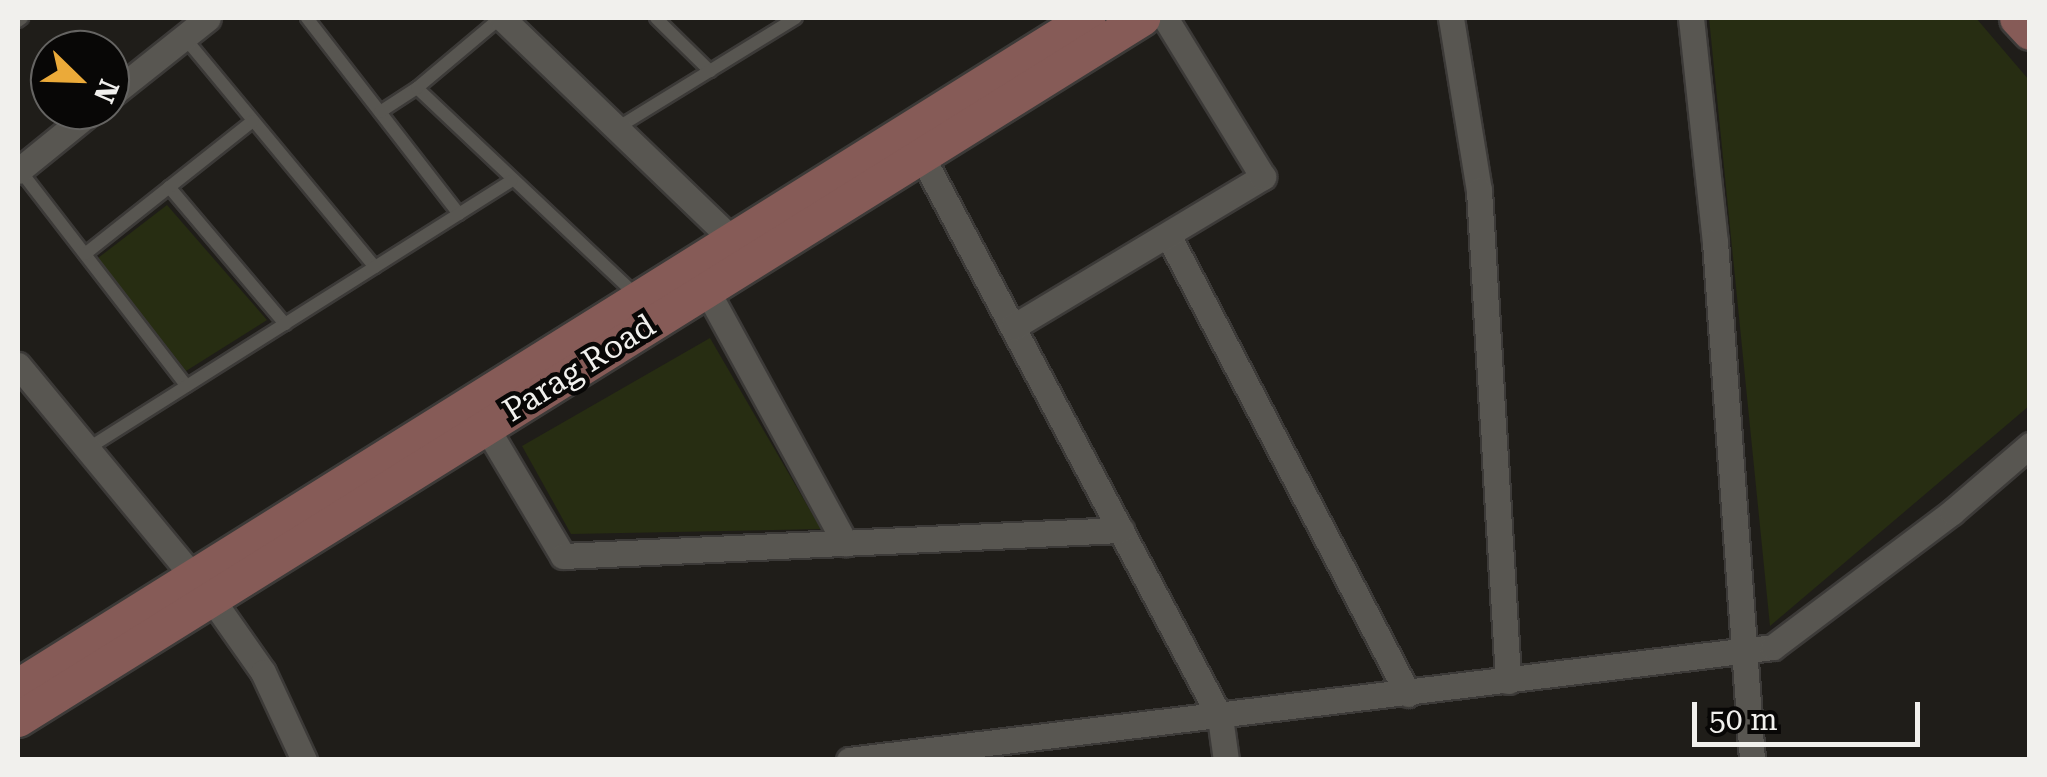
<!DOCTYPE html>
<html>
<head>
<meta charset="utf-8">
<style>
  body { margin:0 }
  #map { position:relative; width:2047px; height:777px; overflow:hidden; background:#1f1d19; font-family:"Roboto Serif",serif }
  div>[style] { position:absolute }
  .green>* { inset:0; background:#272d12 }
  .roads { filter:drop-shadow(2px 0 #3c3a38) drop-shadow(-2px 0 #3c3a38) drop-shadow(0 2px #3c3a38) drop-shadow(0 -2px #3c3a38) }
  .lane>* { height:12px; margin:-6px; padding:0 6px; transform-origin:6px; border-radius:6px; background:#585651 }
  .street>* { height:25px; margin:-12.5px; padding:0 12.5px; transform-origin:12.5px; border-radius:12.5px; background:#585651 }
  .secondary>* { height:35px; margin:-17.5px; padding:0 17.5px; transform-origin:17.5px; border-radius:17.5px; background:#865b57 }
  span { translate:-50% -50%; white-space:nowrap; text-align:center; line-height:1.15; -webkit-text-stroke:9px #080706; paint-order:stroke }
  .street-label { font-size:32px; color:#f1f0ed }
  .frame { position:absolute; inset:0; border:20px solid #f1f0ed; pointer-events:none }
  .north { position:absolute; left:30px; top:30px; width:100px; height:100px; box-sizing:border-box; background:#080706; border:2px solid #656462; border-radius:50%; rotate:113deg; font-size:28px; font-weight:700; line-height:40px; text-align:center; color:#f1f0ed }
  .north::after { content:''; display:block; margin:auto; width:35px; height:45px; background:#ebaa39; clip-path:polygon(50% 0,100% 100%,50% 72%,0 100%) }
  .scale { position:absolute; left:1692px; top:702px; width:228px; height:45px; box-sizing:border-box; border:5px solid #f1f0ed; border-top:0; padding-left:12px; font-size:30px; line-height:35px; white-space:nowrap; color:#f1f0ed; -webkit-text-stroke:8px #080706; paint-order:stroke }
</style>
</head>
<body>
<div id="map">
  <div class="green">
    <i style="clip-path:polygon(1709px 18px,1976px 18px,2029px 80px,2029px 406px,1770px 626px)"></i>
    <i style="clip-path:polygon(167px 205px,267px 320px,186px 371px,98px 258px)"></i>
    <i style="clip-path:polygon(710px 338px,821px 529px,571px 534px,522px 446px)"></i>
  </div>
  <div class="roads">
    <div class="lane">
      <i style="left:307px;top:18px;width:248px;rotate:52.2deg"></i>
      <i style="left:656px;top:18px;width:76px;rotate:44.5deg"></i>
      <i style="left:18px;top:21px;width:5px;rotate:-37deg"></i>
      <i style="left:184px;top:37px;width:299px;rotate:50.3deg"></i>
      <i style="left:417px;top:88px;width:303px;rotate:43.4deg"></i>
      <i style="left:380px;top:112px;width:44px;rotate:-33deg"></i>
      <i style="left:417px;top:88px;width:109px;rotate:-40.1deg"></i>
      <i style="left:617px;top:128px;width:210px;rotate:-31.6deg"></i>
      <i style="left:19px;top:169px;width:274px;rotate:52.3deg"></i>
      <i style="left:169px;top:187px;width:180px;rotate:49.7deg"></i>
      <i style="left:85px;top:254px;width:214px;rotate:-38.4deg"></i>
      <i style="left:87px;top:449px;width:502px;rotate:-32.3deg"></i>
    </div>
    <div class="street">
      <i style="left:502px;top:18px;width:335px;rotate:43.9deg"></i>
      <i style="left:1451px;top:18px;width:174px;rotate:80.8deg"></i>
      <i style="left:1479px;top:190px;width:492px;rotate:86.6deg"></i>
      <i style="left:1691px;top:18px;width:225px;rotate:83.9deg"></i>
      <i style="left:1715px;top:242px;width:519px;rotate:85.91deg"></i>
      <i style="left:110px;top:96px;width:125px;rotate:-38.5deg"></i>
      <i style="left:921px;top:155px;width:637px;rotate:61.99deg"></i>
      <i style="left:1220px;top:717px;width:43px;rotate:82.1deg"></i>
      <i style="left:18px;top:171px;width:97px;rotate:-39.1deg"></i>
      <i style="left:1168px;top:235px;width:518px;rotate:62.4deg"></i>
      <i style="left:706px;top:289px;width:290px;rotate:61.3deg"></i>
      <i style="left:1013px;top:327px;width:292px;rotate:-31deg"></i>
      <i style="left:1263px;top:177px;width:187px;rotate:-121.6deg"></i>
      <i style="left:18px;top:365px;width:303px;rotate:50.4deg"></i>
      <i style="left:211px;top:598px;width:90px;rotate:54.9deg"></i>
      <i style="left:263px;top:672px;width:97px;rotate:65deg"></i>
      <i style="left:486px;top:427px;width:150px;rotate:59.2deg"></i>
      <i style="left:563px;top:556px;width:559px;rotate:-2.67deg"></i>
      <i style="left:849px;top:760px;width:931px;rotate:-6.97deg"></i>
      <i style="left:1773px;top:647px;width:224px;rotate:-37deg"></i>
      <i style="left:1952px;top:512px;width:103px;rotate:-40.7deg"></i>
    </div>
    <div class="secondary">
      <i style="left:2017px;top:18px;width:19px;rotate:47deg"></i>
      <i style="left:18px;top:686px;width:1261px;rotate:-32deg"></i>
      <i style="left:18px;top:719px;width:1325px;rotate:-31.95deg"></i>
    </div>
  </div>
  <div class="street-label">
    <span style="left:579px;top:368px;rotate:-32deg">Parag Road</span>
  </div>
  <div class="frame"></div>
  <div class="north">N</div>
  <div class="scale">50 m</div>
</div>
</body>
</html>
